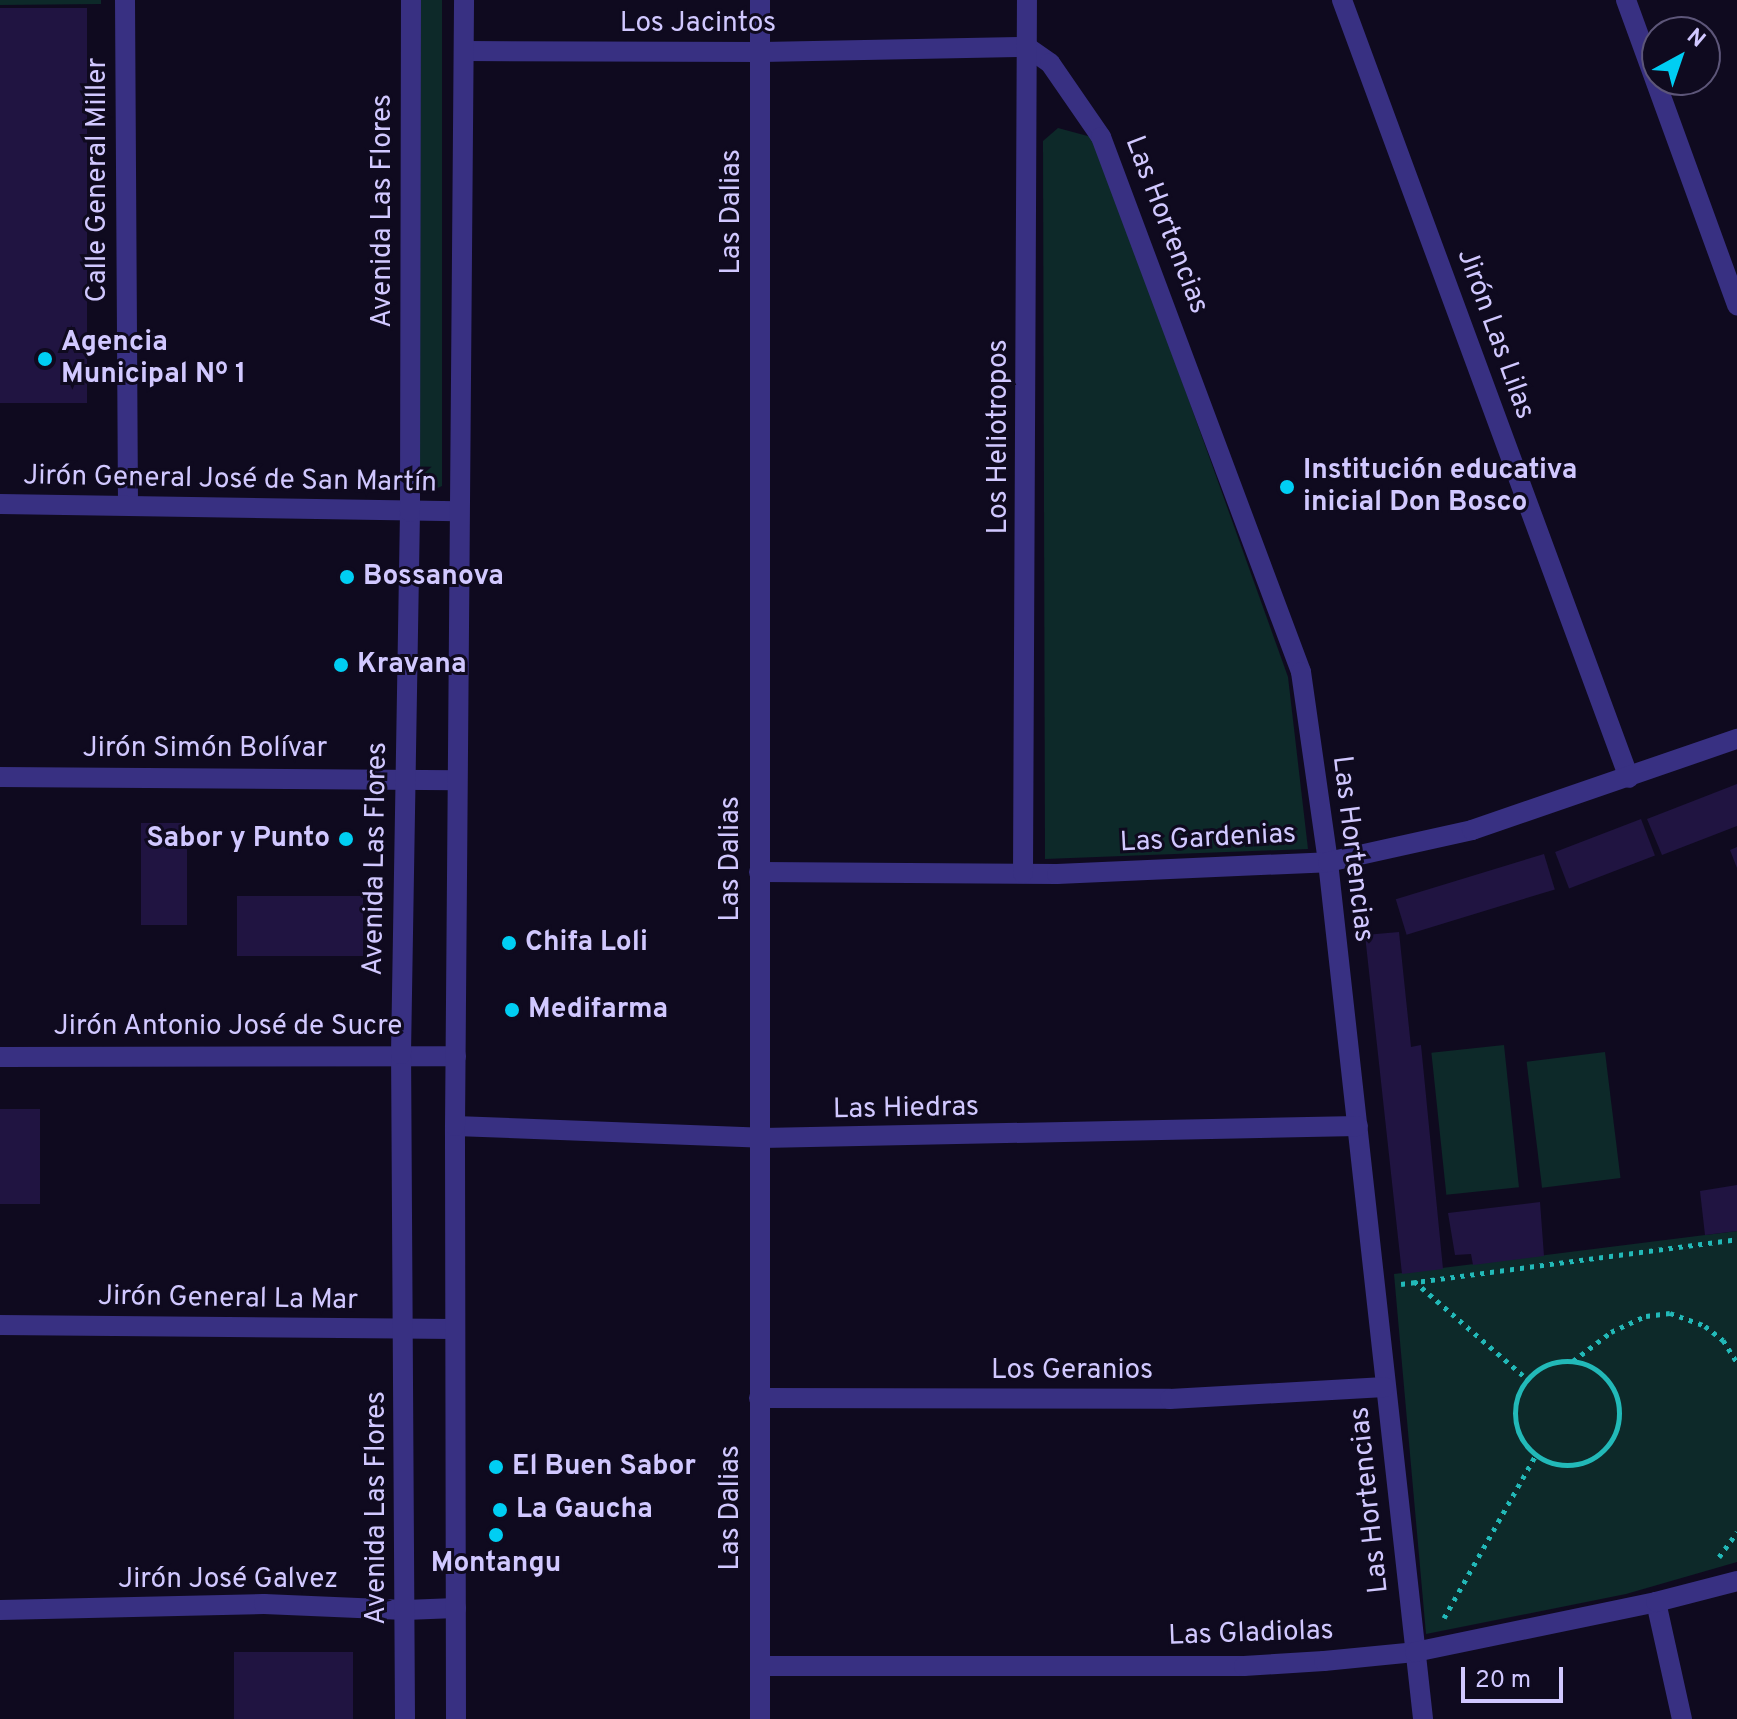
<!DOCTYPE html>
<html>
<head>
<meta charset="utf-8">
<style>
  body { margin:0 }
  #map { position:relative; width:1737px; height:1719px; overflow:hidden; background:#0f0a1f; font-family:Overpass,sans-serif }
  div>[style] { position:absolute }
  .green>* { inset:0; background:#0d2929; transform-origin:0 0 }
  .building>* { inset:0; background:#201441; transform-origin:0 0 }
  .path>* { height:5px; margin-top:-2.5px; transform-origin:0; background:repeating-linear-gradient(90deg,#22b9b8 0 4px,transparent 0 10px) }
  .path>.ring { margin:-2.5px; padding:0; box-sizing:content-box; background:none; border:5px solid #22b9b8; border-radius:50% }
  .minor>* { height:20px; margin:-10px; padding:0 10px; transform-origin:10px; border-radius:10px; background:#383082 }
  .tertiary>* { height:20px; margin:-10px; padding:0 10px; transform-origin:10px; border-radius:10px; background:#383082 }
  .dots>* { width:22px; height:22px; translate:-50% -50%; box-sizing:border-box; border:4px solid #0f0a1f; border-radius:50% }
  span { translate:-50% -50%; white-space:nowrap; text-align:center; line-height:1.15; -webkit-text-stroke:6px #0f0a1f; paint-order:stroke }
  .street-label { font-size:28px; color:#d1c8ff }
  .poi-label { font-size:28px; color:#d1c8ff; font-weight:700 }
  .left { translate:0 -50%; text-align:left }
  .right { translate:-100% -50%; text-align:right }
  .north { position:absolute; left:1641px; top:16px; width:80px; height:80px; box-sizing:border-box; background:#0f0a1f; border:2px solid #5d5679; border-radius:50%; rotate:40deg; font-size:22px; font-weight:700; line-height:32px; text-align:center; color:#d1c8ff }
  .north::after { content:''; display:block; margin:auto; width:28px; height:36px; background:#00cef3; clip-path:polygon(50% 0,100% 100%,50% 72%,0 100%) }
  .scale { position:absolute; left:1461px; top:1667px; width:102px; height:36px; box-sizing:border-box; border:4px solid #d1c8ff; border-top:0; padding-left:10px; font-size:24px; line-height:28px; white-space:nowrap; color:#d1c8ff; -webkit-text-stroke:6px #0f0a1f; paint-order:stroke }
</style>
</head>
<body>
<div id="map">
  <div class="green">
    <i style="clip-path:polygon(0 0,101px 0,101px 4px,0 5px)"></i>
    <i style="clip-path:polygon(416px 0,442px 0,442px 486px,433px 490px,422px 489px,417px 480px)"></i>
    <i style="clip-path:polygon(1058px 128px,1095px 138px,1288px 677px,1308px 849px,1045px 859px,1043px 141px)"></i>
    <i style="left:1504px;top:1045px;width:143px;height:73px;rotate:84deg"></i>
    <i style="left:1605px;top:1052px;width:127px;height:79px;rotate:83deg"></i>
    <i style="clip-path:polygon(1737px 1231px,1737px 1562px,1626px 1594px,1426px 1634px,1394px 1274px)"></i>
  </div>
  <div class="building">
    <i style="left:0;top:8px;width:87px;height:395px"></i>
    <i style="clip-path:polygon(1737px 784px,1737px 826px,1662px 855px,1647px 819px)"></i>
    <i style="left:1641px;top:819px;width:39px;height:92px;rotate:69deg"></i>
    <i style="left:141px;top:823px;width:46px;height:102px"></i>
    <i style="clip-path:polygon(1737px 847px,1737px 868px,1730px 850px)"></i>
    <i style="left:1544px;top:854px;width:37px;height:155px;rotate:73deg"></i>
    <i style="left:237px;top:896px;width:126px;height:60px"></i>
    <i style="clip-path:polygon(1399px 932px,1411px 1047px,1421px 1045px,1443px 1269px,1402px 1274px,1365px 935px)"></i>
    <i style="left:40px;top:1109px;width:95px;height:40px;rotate:90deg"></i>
    <i style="clip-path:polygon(1737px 1185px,1737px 1231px,1705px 1235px,1700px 1191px)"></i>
    <i style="clip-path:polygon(1540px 1202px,1544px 1256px,1473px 1265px,1471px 1254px,1455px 1255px,1448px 1213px)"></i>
    <i style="left:234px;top:1652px;width:119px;height:67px"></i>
  </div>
  <div class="path">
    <i style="left:1414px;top:1281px;width:150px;rotate:40.9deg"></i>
    <i style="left:1401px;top:1284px;width:339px;rotate:-7.6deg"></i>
    <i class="ring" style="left:1515px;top:1361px;width:99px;height:99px"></i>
    <i style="left:1573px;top:1361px;width:48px;rotate:-37.3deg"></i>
    <i style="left:1611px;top:1332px;width:38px;rotate:-25deg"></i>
    <i style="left:1646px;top:1316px;width:24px;rotate:-7deg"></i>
    <i style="left:1670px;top:1313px;width:37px;rotate:20deg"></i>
    <i style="left:1705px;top:1326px;width:23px;rotate:38deg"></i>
    <i style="left:1723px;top:1340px;width:26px;rotate:58deg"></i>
    <i style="left:1719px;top:1557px;width:31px;rotate:-54deg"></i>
    <i style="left:1444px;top:1618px;width:187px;rotate:-60.6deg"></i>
  </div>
  <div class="minor">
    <i style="left:125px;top:0;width:504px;rotate:89.66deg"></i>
    <i style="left:1342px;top:0;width:829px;rotate:69.75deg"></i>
    <i style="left:1626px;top:0;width:325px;rotate:70deg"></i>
    <i style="left:465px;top:51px;width:296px;rotate:0.2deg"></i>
    <i style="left:761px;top:52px;width:266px;rotate:-1.1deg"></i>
    <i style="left:1027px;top:47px;width:28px;rotate:35deg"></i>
    <i style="left:1050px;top:63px;width:90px;rotate:55.4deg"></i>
    <i style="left:1101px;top:137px;width:571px;rotate:69.5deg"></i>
    <i style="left:1301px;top:672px;width:192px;rotate:81.9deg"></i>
    <i style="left:1328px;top:862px;width:862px;rotate:83.67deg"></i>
    <i style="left:0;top:504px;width:458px;rotate:0.9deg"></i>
    <i style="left:0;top:777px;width:457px;rotate:0.4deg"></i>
    <i style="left:759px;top:872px;width:298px;rotate:0.4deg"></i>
    <i style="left:1057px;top:874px;width:271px;rotate:-2.5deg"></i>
    <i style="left:1328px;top:862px;width:148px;rotate:-12.5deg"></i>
    <i style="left:1472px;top:830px;width:280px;rotate:-19deg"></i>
    <i style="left:1023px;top:873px;width:873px;rotate:-89.74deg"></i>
    <i style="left:0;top:1057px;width:456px;rotate:-0.1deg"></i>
    <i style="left:455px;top:1126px;width:307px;rotate:2.2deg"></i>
    <i style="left:762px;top:1138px;width:596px;rotate:-1.15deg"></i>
    <i style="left:0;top:1325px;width:455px;rotate:0.5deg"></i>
    <i style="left:759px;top:1398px;width:411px;rotate:0.1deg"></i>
    <i style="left:1170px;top:1399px;width:215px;rotate:-3.2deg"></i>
    <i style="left:1656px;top:1602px;width:120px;rotate:77.5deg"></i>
    <i style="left:0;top:1610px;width:264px;rotate:-1.3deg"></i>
    <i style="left:264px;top:1604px;width:141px;rotate:2.4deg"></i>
    <i style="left:405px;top:1610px;width:51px;rotate:-2.2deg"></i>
    <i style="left:760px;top:1666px;width:484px"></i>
    <i style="left:1244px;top:1666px;width:80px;rotate:-3.6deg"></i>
    <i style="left:1324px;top:1661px;width:91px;rotate:-5.6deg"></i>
    <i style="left:1415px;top:1652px;width:246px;rotate:-11.7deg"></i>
    <i style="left:1656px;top:1602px;width:84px;rotate:-14.5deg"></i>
    <i style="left:760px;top:1719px;width:1719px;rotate:-90deg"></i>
  </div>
  <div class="tertiary">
    <i style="left:405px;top:1719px;width:665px;rotate:-90.34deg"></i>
    <i style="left:401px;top:1054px;width:542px;rotate:-89.05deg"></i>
    <i style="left:410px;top:512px;width:512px;rotate:-89.89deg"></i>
    <i style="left:456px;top:1719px;width:593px;rotate:-90.1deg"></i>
    <i style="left:455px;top:1126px;width:1126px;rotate:-89.54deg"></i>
  </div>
  <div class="dots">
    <i style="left:45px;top:359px;background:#00cef3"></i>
    <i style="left:1287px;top:487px;background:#00cef3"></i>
    <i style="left:347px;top:577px;background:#00cef3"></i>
    <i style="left:341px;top:665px;background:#00cef3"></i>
    <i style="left:346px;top:839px;background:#00cef3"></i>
    <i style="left:509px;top:943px;background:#00cef3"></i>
    <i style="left:512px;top:1010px;background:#00cef3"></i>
    <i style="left:496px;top:1467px;background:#00cef3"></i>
    <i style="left:500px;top:1510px;background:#00cef3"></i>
    <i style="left:496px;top:1535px;background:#00cef3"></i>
  </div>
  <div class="street-label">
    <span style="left:698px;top:24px">Los Jacintos</span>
    <span style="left:98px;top:180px;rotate:-90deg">Calle General Miller</span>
    <span style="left:383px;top:211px;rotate:-90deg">Avenida Las Flores</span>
    <span style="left:732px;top:212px;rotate:-90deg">Las Dalias</span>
    <span style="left:1166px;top:225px;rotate:69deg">Las Hortencias</span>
    <span style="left:1495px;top:334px;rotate:70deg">Jirón Las Lilas</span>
    <span style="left:999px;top:437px;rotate:-90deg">Los Heliotropos</span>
    <span style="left:230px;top:480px;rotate:1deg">Jirón General José de San Martín</span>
    <span style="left:205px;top:749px">Jirón Simón Bolívar</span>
    <span style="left:1208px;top:839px;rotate:-3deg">Las Gardenias</span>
    <span style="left:1352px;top:849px;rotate:83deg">Las Hortencias</span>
    <span style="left:376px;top:859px;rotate:-89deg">Avenida Las Flores</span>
    <span style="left:731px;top:859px;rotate:-90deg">Las Dalias</span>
    <span style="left:228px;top:1027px">Jirón Antonio José de Sucre</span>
    <span style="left:906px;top:1109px;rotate:-1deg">Las Hiedras</span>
    <span style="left:228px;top:1299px;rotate:1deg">Jirón General La Mar</span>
    <span style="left:1072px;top:1371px">Los Geranios</span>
    <span style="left:1370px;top:1500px;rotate:-96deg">Las Hortencias</span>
    <span style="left:377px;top:1508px;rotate:-90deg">Avenida Las Flores</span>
    <span style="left:731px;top:1508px;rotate:-90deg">Las Dalias</span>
    <span style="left:228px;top:1580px">Jirón José Galvez</span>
    <span style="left:1251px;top:1634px;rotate:-2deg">Las Gladiolas</span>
  </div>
  <div class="poi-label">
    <span class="left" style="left:61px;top:359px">Agencia<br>Municipal Nº 1</span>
    <span class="left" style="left:1303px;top:487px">Institución educativa<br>inicial Don Bosco</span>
    <span class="left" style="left:363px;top:577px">Bossanova</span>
    <span class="left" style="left:357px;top:665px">Kravana</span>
    <span class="right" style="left:330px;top:839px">Sabor y Punto</span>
    <span class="left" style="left:525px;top:943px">Chifa Loli</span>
    <span class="left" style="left:528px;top:1010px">Medifarma</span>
    <span class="left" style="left:512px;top:1467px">El Buen Sabor</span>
    <span class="left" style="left:516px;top:1510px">La Gaucha</span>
    <span style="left:496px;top:1564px">Montangu</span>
  </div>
  <div class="north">N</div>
  <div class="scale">20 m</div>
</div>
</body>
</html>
